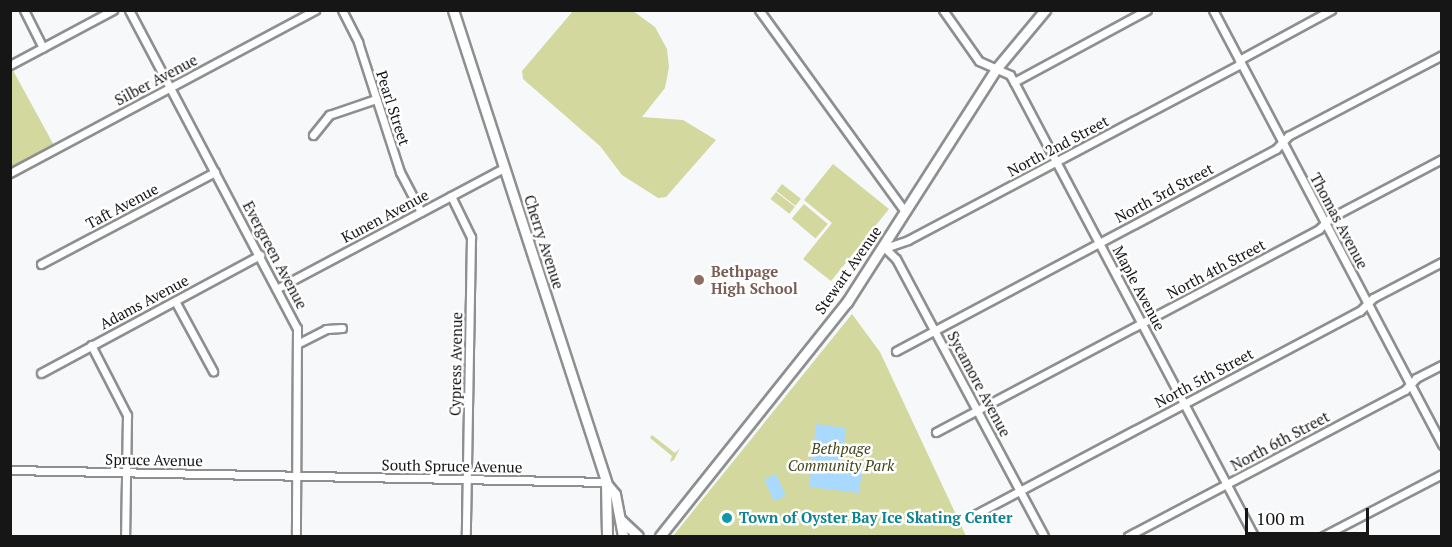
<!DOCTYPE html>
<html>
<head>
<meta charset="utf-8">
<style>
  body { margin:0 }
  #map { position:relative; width:1452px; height:547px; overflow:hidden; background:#f7f8fa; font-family:"PT Serif",serif }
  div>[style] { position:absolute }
  .green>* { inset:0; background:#d3d89f; transform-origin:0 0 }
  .water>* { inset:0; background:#aad9ff; transform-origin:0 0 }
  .roads { filter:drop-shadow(2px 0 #8d8f90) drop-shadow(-2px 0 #8d8f90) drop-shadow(0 2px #8d8f90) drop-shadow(0 -2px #8d8f90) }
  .minor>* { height:7px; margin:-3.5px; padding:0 3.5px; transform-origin:3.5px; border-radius:3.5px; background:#fff }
  .secondary>* { height:9px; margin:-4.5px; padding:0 4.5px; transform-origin:4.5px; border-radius:4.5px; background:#fff }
  .dots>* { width:16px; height:16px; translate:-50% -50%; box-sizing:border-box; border:3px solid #fff; border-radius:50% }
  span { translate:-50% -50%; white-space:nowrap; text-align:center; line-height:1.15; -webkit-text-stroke:5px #fff; paint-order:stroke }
  .street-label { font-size:15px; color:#161617 }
  .education-label { font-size:15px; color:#785e54; font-weight:700 }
  .left { translate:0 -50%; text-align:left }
  .park-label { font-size:15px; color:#42451c; font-style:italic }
  .culture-label { font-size:15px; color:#0d838f; font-weight:700 }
  .frame { position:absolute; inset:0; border:12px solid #161617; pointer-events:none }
  .scale { position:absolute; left:1245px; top:508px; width:124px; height:27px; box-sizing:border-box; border:3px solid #161617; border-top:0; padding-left:8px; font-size:18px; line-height:21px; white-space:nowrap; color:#161617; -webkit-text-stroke:4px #fff; paint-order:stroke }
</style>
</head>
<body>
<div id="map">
  <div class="green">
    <i style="clip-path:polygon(573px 11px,633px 11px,655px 27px,667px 49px,669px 67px,665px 88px,642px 117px,683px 120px,716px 140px,666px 197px,658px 198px,622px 175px,600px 146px,523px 79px,522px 71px)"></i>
    <i style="clip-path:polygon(10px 65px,56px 149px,11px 174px)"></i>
    <i style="clip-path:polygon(833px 164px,889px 209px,831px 281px,803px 259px,832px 223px,804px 200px)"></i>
    <i style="left:782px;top:184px;width:24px;height:9px;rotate:38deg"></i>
    <i style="left:776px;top:192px;width:24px;height:9px;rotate:38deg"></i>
    <i style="left:804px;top:204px;width:31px;height:19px;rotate:40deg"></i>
    <i style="clip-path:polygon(852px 314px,880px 352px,966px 536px,673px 536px)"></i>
    <i style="clip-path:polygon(652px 435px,675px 453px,680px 448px,674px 460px,670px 462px,672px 456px,650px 438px)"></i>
  </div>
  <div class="water">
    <i style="clip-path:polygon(816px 424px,846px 428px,841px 469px,862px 472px,859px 493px,809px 487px)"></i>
    <i style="left:776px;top:474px;width:24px;height:13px;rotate:66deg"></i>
  </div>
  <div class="roads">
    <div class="minor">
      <i style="left:24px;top:10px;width:42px;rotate:63.4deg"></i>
      <i style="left:129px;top:10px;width:360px;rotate:62.2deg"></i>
      <i style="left:297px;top:328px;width:208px;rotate:90.3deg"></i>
      <i style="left:342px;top:10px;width:36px;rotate:63deg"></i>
      <i style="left:358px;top:42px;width:137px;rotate:72.1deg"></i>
      <i style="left:400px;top:172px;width:45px;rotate:62.3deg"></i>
      <i style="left:759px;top:10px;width:249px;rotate:54.1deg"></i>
      <i style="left:943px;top:10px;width:62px;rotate:54.8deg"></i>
      <i style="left:979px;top:61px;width:34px;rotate:24deg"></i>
      <i style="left:1010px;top:75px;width:8px;rotate:60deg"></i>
      <i style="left:1014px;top:82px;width:514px;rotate:62.14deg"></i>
      <i style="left:1213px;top:10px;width:492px;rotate:62.2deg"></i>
      <i style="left:1239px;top:60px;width:105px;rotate:-28.5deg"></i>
      <i style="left:10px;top:65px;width:117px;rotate:-28.1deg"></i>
      <i style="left:1014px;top:82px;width:151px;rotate:-28.4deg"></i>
      <i style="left:313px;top:135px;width:26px;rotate:-51deg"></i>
      <i style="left:329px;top:115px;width:50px;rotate:-18.8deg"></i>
      <i style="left:10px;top:173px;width:346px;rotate:-28.1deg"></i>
      <i style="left:451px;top:196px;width:46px;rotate:64deg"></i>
      <i style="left:471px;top:237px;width:299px;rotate:91deg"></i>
      <i style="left:41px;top:264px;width:197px;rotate:-27.9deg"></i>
      <i style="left:278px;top:288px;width:256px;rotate:-28deg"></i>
      <i style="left:175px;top:301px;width:80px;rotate:61.5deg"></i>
      <i style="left:299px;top:343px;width:30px;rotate:-27deg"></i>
      <i style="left:326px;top:329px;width:16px;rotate:-4deg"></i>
      <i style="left:91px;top:345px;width:79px;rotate:62.8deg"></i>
      <i style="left:127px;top:415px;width:121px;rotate:90.9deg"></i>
      <i style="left:896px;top:351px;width:430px;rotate:-28deg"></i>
      <i style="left:1276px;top:149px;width:18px;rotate:-47deg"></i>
      <i style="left:1288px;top:136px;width:174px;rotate:-27.7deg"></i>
      <i style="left:41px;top:373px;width:249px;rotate:-28.3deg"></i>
      <i style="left:936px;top:432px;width:433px;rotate:-27.9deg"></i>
      <i style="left:1319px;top:229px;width:16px;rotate:-45deg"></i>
      <i style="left:1330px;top:218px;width:127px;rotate:-27.8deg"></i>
      <i style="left:10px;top:470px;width:596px;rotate:1.15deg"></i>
      <i style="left:976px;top:514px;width:434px;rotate:-27.9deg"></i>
      <i style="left:1360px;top:311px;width:18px;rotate:-45deg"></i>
      <i style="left:1373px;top:298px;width:78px;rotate:-27.6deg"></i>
      <i style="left:1044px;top:536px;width:314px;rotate:-118.1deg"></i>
      <i style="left:896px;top:259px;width:16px;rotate:-135deg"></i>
      <i style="left:885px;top:248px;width:24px;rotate:-19deg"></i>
      <i style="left:908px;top:240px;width:377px;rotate:-27.9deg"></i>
      <i style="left:1128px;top:536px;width:313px;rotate:-27.8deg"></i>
      <i style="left:1405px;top:390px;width:16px;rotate:-47deg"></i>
      <i style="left:1416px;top:378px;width:29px;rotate:-27deg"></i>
      <i style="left:1323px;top:536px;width:134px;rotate:-27.5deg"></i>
    </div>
    <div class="secondary">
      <i style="left:453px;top:10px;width:496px;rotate:72deg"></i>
      <i style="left:606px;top:482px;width:54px;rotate:88.9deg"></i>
      <i style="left:606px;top:483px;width:14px;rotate:51deg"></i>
      <i style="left:615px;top:494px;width:43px;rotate:79.2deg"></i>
      <i style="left:621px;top:520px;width:23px;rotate:43deg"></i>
      <i style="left:660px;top:536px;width:300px;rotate:-51.4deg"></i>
      <i style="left:847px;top:302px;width:277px;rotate:-57.4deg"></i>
      <i style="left:996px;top:69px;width:77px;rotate:-50.3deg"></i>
    </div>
  </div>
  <div class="dots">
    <i style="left:699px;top:280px;background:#8d6e63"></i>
    <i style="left:727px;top:518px;background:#0f9aa8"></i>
  </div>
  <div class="street-label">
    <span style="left:156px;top:80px;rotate:-28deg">Silber Avenue</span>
    <span style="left:393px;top:108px;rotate:72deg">Pearl Street</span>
    <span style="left:1058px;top:146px;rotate:-28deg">North 2nd Street</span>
    <span style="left:1164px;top:193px;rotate:-28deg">North 3rd Street</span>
    <span style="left:122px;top:206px;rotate:-28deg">Taft Avenue</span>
    <span style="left:385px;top:216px;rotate:-28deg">Kunen Avenue</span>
    <span style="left:1339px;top:221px;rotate:62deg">Thomas Avenue</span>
    <span style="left:544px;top:242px;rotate:72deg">Cherry Avenue</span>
    <span style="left:275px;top:255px;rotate:62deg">Evergreen Avenue</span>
    <span style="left:1216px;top:269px;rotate:-28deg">North 4th Street</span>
    <span style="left:848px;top:270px;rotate:-55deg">Stewart Avenue</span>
    <span style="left:1139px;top:288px;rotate:62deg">Maple Avenue</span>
    <span style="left:144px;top:302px;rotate:-28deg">Adams Avenue</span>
    <span style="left:456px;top:364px;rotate:-89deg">Cypress Avenue</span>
    <span style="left:1204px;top:378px;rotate:-28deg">North 5th Street</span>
    <span style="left:979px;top:384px;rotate:62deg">Sycamore Avenue</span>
    <span style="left:1280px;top:441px;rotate:-28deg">North 6th Street</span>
    <span style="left:154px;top:460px;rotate:1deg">Spruce Avenue</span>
    <span style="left:452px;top:466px;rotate:1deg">South Spruce Avenue</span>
  </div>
  <div class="education-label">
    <span class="left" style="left:711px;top:280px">Bethpage<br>High School</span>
  </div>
  <div class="park-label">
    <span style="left:841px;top:457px">Bethpage<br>Community Park</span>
  </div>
  <div class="culture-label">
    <span class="left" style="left:739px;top:518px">Town of Oyster Bay Ice Skating Center</span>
  </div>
  <div class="frame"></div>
  <div class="scale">100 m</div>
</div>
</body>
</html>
